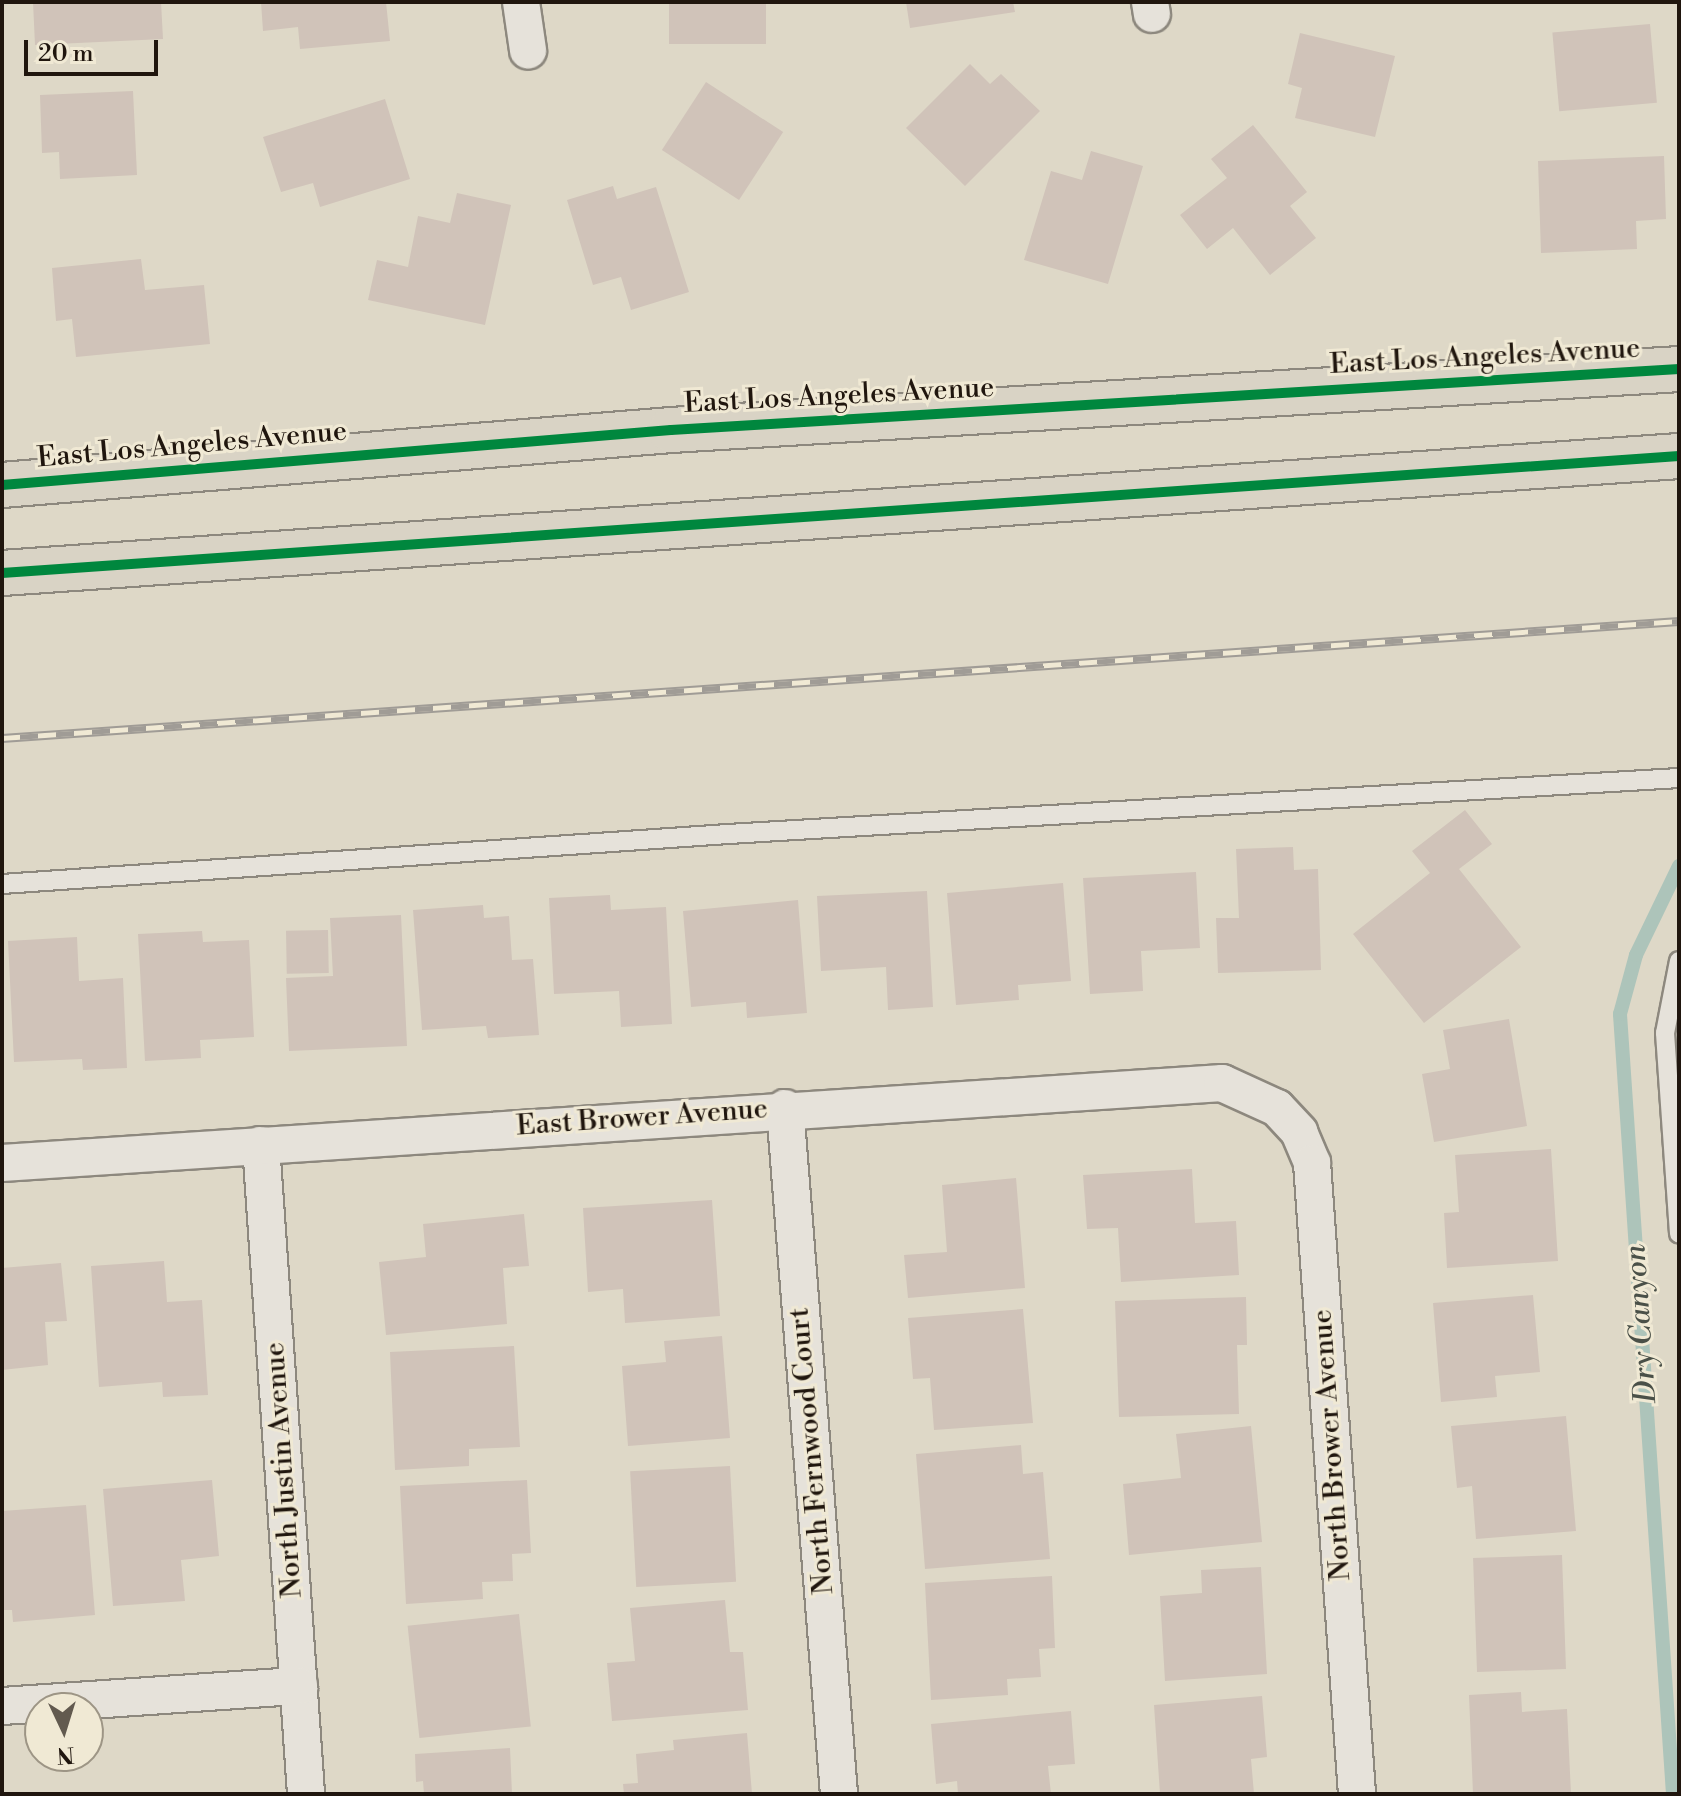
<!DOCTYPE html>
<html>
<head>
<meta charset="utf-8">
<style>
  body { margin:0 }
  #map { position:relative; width:1681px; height:1796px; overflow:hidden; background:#ded8c7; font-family:"Libre Bodoni",serif }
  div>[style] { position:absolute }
  .stream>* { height:14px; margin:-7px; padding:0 7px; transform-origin:7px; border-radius:7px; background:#adc4ba }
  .building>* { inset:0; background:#d0c3b9; transform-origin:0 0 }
  .roads { filter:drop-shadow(2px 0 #8d887e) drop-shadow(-2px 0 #8d887e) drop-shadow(0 2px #8d887e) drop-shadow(0 -2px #8d887e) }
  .service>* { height:18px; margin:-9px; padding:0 9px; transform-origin:9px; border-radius:9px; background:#e6e2da }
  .minor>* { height:36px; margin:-18px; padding:0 18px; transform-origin:18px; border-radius:18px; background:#e6e2da }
  .primary>* { height:44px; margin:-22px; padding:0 22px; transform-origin:22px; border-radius:22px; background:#d9d3c5 }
  .rail>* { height:9px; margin-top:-4.5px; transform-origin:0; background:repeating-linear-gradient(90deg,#f0e9d4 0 18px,#a09c96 0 36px); box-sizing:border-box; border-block:2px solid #a09c96 }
  .cycleway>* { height:10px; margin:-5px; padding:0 5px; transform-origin:5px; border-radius:5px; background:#00873e }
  span { translate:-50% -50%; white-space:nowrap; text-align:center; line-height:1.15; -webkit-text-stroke:6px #f0e9d4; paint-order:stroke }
  .street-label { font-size:28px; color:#20160e }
  .water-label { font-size:30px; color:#4a5048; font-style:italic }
  .frame { position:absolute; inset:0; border:4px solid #20160e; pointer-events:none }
  .north { position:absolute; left:24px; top:1692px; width:80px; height:80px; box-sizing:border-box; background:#f0e9d4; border:2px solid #9d9585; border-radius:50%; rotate:176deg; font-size:22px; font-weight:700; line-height:32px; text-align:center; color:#20160e }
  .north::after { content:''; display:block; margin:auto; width:28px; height:36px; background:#625a4f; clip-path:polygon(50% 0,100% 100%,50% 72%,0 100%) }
  .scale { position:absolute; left:24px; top:40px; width:134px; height:36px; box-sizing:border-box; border:4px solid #20160e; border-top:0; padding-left:10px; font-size:24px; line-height:28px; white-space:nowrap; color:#20160e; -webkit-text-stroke:6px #f0e9d4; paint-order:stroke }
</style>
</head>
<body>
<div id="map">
  <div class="stream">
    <i style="left:1673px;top:1794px;width:782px;rotate:-93.89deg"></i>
    <i style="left:1620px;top:1014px;width:61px;rotate:-74.8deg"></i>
    <i style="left:1636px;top:955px;width:99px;rotate:-64.2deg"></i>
  </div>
  <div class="building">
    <i style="clip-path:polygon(33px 2px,161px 2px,163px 39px,35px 45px)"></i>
    <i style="clip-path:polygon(261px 2px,386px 2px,390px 41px,300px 49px,298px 27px,263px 31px)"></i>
    <i style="left:669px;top:2px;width:97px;height:42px"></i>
    <i style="clip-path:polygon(906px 2px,1013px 2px,1015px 12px,910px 28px)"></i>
    <i style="left:1650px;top:24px;width:79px;height:98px;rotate:85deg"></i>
    <i style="clip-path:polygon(1300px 33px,1395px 56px,1375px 137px,1295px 118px,1302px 88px,1288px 84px)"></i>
    <i style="clip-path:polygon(970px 64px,990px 84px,1001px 74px,1040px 111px,965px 186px,906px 128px)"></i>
    <i style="left:706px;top:82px;width:92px;height:81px;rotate:33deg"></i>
    <i style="clip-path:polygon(133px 91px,137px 175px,60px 179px,59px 152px,42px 153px,40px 95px)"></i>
    <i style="clip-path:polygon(385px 99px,410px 179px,320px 207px,313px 183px,281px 192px,263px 137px)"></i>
    <i style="clip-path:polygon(1253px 125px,1307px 192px,1290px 206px,1316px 238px,1270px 275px,1233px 228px,1207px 249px,1180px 215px,1227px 178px,1211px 159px)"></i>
    <i style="clip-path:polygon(1091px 151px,1143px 166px,1108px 284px,1024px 260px,1051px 171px,1082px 180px)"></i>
    <i style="clip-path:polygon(1664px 156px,1666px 219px,1636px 221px,1637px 249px,1541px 253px,1538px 161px)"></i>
    <i style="clip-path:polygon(613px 186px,617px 199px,656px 187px,689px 292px,631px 310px,621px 277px,593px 285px,567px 200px)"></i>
    <i style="clip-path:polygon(457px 193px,511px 205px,485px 325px,368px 300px,377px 260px,408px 267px,418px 216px,450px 223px)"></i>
    <i style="clip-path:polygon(141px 259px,145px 290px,204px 285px,210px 344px,76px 357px,72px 319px,56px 321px,52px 268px)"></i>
    <i style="clip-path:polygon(1465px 810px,1492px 844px,1459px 869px,1521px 947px,1424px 1023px,1353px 934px,1430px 873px,1412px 851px)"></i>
    <i style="clip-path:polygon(1293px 847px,1294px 870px,1318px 869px,1321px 970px,1218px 973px,1216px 918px,1239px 918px,1236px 849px)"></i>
    <i style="clip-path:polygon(1196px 872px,1200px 948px,1141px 951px,1143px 991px,1090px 994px,1083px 878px)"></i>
    <i style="clip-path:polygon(1063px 883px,1071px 981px,1018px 985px,1019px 1000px,956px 1005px,947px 893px)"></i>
    <i style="clip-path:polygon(927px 891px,933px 1007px,888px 1010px,886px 967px,821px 971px,817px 896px)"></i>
    <i style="clip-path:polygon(610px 895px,611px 910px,666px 907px,672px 1024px,621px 1027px,619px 991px,554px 994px,549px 898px)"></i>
    <i style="clip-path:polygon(798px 900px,807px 1013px,747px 1018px,746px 1002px,691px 1007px,683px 911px)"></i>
    <i style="clip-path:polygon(483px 905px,484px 918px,509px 916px,512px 960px,533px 959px,539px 1035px,488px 1038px,486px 1026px,422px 1030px,413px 910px)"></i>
    <i style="clip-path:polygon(401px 915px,407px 1046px,289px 1051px,286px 978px,333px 976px,330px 918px)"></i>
    <i style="left:328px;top:930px;width:43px;height:42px;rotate:89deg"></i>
    <i style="clip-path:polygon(202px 931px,203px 942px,249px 940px,254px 1037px,200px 1040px,201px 1058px,145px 1061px,138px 934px)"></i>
    <i style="clip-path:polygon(77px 937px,79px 981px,123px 978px,127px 1068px,83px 1070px,82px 1059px,14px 1062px,8px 941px)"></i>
    <i style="clip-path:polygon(1509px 1019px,1527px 1126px,1434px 1142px,1422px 1074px,1450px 1069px,1443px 1030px)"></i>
    <i style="clip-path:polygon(1551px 1149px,1558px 1261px,1447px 1268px,1444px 1213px,1459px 1212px,1455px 1155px)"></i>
    <i style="clip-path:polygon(1192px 1169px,1195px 1223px,1236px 1221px,1239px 1275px,1121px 1282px,1118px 1228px,1087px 1229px,1083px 1175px)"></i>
    <i style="clip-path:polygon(1016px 1178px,1025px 1288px,908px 1298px,904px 1255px,947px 1252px,942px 1185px)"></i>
    <i style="clip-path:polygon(712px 1200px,720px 1316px,625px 1323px,623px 1289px,588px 1292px,583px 1208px)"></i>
    <i style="clip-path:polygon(524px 1214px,529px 1266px,503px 1268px,507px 1324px,386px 1335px,379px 1262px,426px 1257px,423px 1224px)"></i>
    <i style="clip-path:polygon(164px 1261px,167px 1302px,202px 1300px,208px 1395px,163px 1397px,162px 1382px,99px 1387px,91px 1266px)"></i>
    <i style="clip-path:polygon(61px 1263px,67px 1321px,45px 1322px,48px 1365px,2px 1370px,2px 1268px)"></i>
    <i style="clip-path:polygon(1533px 1295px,1540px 1372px,1495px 1376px,1497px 1397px,1441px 1402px,1433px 1303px)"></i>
    <i style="clip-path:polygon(1246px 1297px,1247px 1345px,1237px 1345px,1239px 1414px,1119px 1417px,1115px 1301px)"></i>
    <i style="clip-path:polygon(1023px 1309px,1033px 1423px,934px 1430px,930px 1378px,913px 1379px,908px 1318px)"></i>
    <i style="clip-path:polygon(722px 1336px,730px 1438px,628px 1446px,622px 1366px,666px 1362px,664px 1341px)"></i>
    <i style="clip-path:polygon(514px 1346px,520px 1447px,469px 1449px,469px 1466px,395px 1470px,390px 1352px)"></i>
    <i style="clip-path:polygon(1566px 1416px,1576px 1531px,1476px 1539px,1472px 1486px,1457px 1488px,1451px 1426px)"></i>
    <i style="clip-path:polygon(1251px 1426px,1262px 1542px,1129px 1555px,1123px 1484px,1181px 1478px,1176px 1434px)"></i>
    <i style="clip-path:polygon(1021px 1445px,1023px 1474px,1043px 1472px,1050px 1559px,925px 1569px,916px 1454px)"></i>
    <i style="left:730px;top:1466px;width:116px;height:100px;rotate:87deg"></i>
    <i style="clip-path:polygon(212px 1480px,219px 1556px,181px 1560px,185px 1601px,113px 1606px,103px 1489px)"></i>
    <i style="clip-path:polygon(527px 1480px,531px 1553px,512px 1554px,513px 1581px,482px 1582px,483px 1599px,406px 1604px,400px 1486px)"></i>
    <i style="clip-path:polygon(86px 1505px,95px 1615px,13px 1622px,12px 1610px,2px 1610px,2px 1511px)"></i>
    <i style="left:1562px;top:1555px;width:114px;height:89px;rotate:88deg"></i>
    <i style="clip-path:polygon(1261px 1567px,1267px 1674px,1165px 1681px,1160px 1596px,1202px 1593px,1201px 1570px)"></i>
    <i style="clip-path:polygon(1052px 1576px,1055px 1648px,1039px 1649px,1041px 1677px,1007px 1679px,1008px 1695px,931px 1700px,925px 1583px)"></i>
    <i style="clip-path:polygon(725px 1600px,730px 1652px,743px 1652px,748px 1710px,612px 1721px,607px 1663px,635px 1661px,630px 1608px)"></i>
    <i style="left:519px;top:1614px;width:113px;height:112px;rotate:84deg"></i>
    <i style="clip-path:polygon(1521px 1692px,1522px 1712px,1567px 1709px,1571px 1794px,1473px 1794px,1469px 1695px)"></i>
    <i style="clip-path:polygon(1262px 1696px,1267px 1757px,1251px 1759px,1254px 1794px,1160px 1794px,1154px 1705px)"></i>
    <i style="clip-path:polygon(1071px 1711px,1075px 1764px,1048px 1766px,1051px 1794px,958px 1794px,957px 1781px,936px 1784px,931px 1724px)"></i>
    <i style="clip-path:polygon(747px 1733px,752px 1794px,624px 1794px,623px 1784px,638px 1783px,636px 1754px,674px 1750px,673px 1740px)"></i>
    <i style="clip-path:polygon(510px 1748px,512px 1794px,424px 1794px,423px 1781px,416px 1782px,415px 1754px)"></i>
  </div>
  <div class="roads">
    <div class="service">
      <i style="left:2px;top:884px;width:728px;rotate:-3.94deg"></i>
      <i style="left:728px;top:834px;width:953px;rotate:-3.37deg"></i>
      <i style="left:1679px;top:961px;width:73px;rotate:101deg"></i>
      <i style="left:1665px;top:1033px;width:201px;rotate:86deg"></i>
    </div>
    <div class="minor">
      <i style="left:521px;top:2px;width:49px;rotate:81.7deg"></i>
      <i style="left:1150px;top:2px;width:12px;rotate:81deg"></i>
      <i style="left:785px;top:1108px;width:688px;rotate:85.5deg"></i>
      <i style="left:261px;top:1145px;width:651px;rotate:86.03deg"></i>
      <i style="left:2px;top:1163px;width:1223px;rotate:-3.75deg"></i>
      <i style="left:1222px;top:1083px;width:60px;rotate:24.4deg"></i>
      <i style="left:1277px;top:1108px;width:33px;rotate:47deg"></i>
      <i style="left:1299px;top:1132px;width:34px;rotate:67deg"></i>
      <i style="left:1312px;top:1163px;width:633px;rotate:85.92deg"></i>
      <i style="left:2px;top:1706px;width:298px;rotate:-3.9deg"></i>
    </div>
    <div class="primary">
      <i style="left:2px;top:485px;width:671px;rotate:-4.7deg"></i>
      <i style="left:671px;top:430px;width:1010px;rotate:-3.46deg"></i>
      <i style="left:2px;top:573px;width:1681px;rotate:-3.99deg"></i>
    </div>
  </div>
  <div class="rail">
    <i style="left:2px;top:738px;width:1681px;rotate:-3.99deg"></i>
  </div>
  <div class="cycleway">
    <i style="left:2px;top:485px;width:671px;rotate:-4.7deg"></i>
    <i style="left:671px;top:430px;width:1010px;rotate:-3.46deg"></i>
    <i style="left:2px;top:573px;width:1681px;rotate:-3.99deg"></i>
  </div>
  <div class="street-label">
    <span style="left:1485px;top:357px;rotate:-3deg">East Los Angeles Avenue</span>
    <span style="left:839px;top:396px;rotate:-3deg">East Los Angeles Avenue</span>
    <span style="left:192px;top:445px;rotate:-5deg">East Los Angeles Avenue</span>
    <span style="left:642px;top:1118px;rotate:-4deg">East Brower Avenue</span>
    <span style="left:1332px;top:1445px;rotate:-94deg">North Brower Avenue</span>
    <span style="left:812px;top:1451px;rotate:-95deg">North Fernwood Court</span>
    <span style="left:284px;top:1470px;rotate:-94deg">North Justin Avenue</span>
  </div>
  <div class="water-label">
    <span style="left:1641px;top:1324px;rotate:-94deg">Dry Canyon</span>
  </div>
  <div class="frame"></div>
  <div class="north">N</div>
  <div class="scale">20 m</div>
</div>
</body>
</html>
